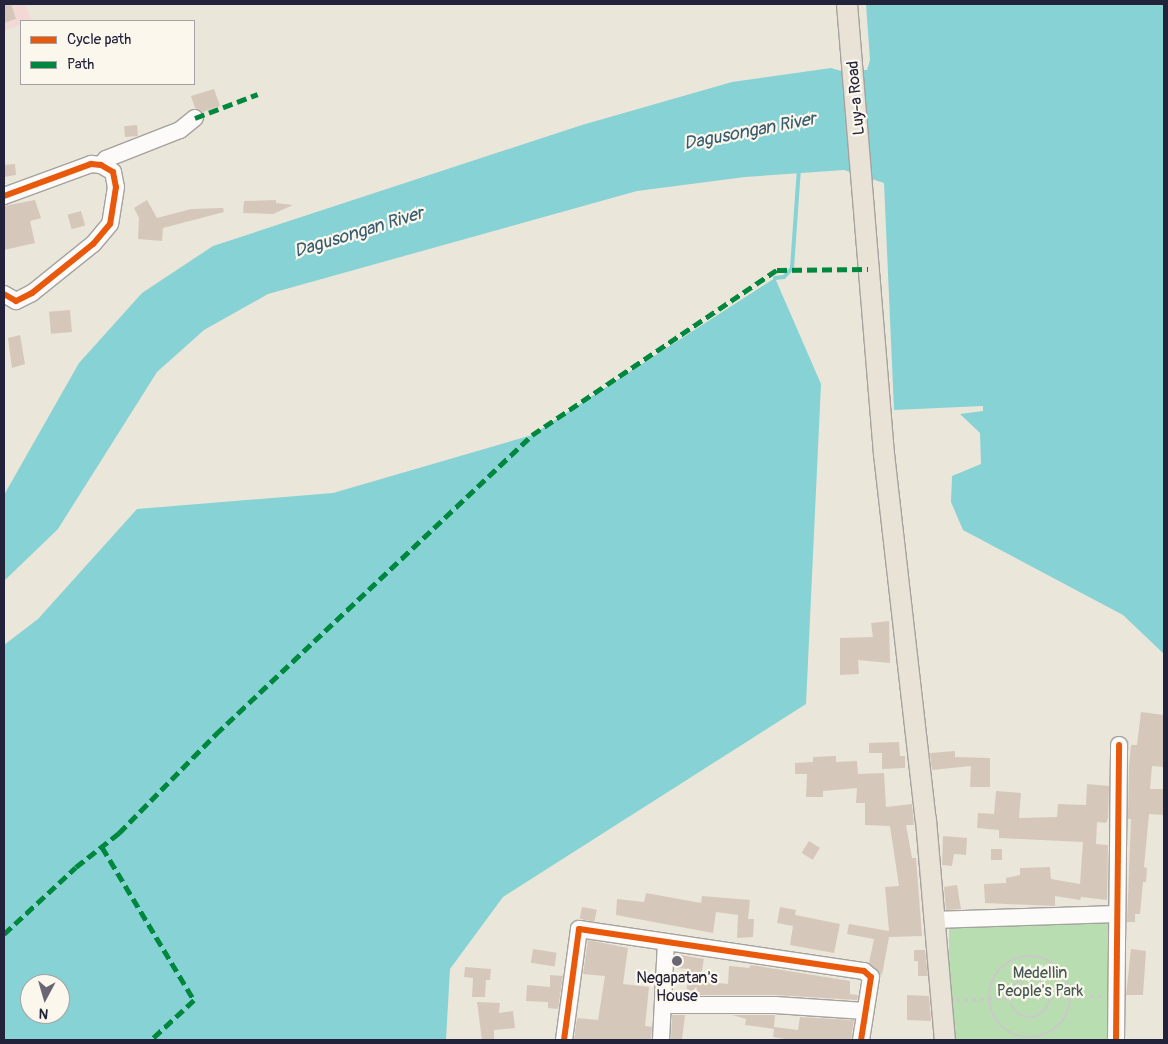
<!DOCTYPE html>
<html>
<head>
<meta charset="utf-8">
<style>
  body { margin:0 }
  #map { position:relative; width:1168px; height:1044px; overflow:hidden; background:#ebe6da; font-family:Pangolin,sans-serif }
  div>[style] { position:absolute }
  .built>* { inset:0; background:#f2d9d5 }
  .green>* { inset:0; background:#b8ddb0; transform-origin:0 0 }
  .water>* { inset:0; background:#87d2d4 }
  .stream>* { height:4px; margin:-2px; padding:0 2px; transform-origin:2px; border-radius:2px; background:#87d2d4 }
  .building>* { inset:0; background:#d6c7bb; transform-origin:0 0 }
  .path>* { height:2.5px; margin-top:-1.25px; transform-origin:0; background:repeating-linear-gradient(90deg,#cac9c8 0 4px,transparent 0 8px) }
  .path>.ring { margin:-1.25px; padding:0; box-sizing:content-box; background:none; border:2.5px solid #cac9c8; border-radius:50% }
  .roads { filter:drop-shadow(1px 0 #a5a29e) drop-shadow(-1px 0 #a5a29e) drop-shadow(0 1px #a5a29e) drop-shadow(0 -1px #a5a29e) }
  .minor>* { height:16px; margin:-8px; padding:0 8px; transform-origin:8px; border-radius:8px; background:#fcfbf9 }
  .major>* { height:20px; margin:-10px; padding:0 10px; transform-origin:10px; border-radius:10px; background:#e9e3d7 }
  .quiet>* { height:5px; margin-top:-2.5px; transform-origin:0; background:repeating-linear-gradient(90deg,#00873e 0 10px,transparent 0 15px) }
  .cycleway>* { height:6px; margin:-3px; padding:0 3px; transform-origin:3px; border-radius:3px; background:#e8590c }
  .dots>* { width:14px; height:14px; translate:-50% -50%; box-sizing:border-box; border:2px solid #fbf7ec; border-radius:50% }
  span { translate:-50% -50%; white-space:nowrap; text-align:center; line-height:1.15; -webkit-text-stroke:4.5px #fbf7ec; paint-order:stroke }
  .street-label { font-size:16px; color:#22223b }
  .park-label { font-size:16px; color:#435854 }
  .poi-label { font-size:16px; color:#22223b }
  .water-label { font-size:18px; color:#365c70; font-style:italic }
  .frame { position:absolute; inset:0; border:5px solid #22223b; pointer-events:none }
  .legend { position:absolute; left:20px; top:20px; width:175px; height:65px; box-sizing:border-box; background:#fbf7ec; border:1px solid #a4a2a5; margin:0; padding:6px 9px; list-style:none; font-size:15px; color:#22223b }
  .legend li { display:flex; align-items:center; gap:10px; height:25px }
  .legend b { width:25px; border:1px solid #a4a2a5 }
  .north { position:absolute; left:20px; top:974px; width:50px; height:50px; box-sizing:border-box; background:#fbf7ec; border:1px solid #a4a2a5; border-radius:50%; rotate:186deg; font-size:14px; font-weight:700; line-height:20px; text-align:center; color:#22223b }
  .north::after { content:''; display:block; margin:auto; width:18px; height:22px; background:#686773; clip-path:polygon(50% 0,100% 100%,50% 72%,0 100%) }
</style>
</head>
<body>
<div id="map">
  <div class="built">
    <i style="clip-path:polygon(4px 4px,25px 4px,32px 20px,4px 31px)"></i>
  </div>
  <div class="green">
    <i style="left:1109px;top:922px;width:118px;height:160px;rotate:90deg"></i>
  </div>
  <div class="water">
    <i style="clip-path:polygon(866px 4px,1164px 4px,1164px 654px,1123px 615px,963px 530px,951px 502px,952px 476px,981px 464px,980px 433px,960px 414px,983px 411px,983px 406px,894px 410px,884px 183px,844px 170px,745px 177px,637px 191px,268px 294px,204px 330px,157px 372px,58px 529px,4px 581px,4px 495px,79px 363px,142px 293px,213px 246px,582px 125px,732px 82px,831px 68px,841px 71px,867px 70px,870px 60px)"></i>
    <i style="clip-path:polygon(evenodd,775px 278px,821px 384px,806px 704px,503px 897px,450px 969px,446px 1040px,4px 1040px,4px 645px,38px 619px,137px 509px,333px 493px,532px 435px,775px 278px,30px 984px,60px 984px,60px 1014px,30px 1014px,30px 984px)"></i>
  </div>
  <div class="stream">
    <i style="left:775px;top:278px;width:9px;rotate:-6deg"></i>
    <i style="left:784px;top:277px;width:12px;rotate:-48deg"></i>
    <i style="left:792px;top:268px;width:99px;rotate:-86deg"></i>
  </div>
  <div class="building">
    <i style="clip-path:polygon(4px 4px,11px 4px,16px 19px,4px 23px)"></i>
    <i style="clip-path:polygon(214px 89px,220px 106px,203px 112px,195px 108px,191px 96px)"></i>
    <i style="left:137px;top:125px;width:11px;height:13px;rotate:85deg"></i>
    <i style="clip-path:polygon(15px 164px,16px 175px,4px 177px,4px 165px)"></i>
    <i style="clip-path:polygon(35px 200px,41px 218px,30px 221px,35px 243px,4px 250px,4px 206px)"></i>
    <i style="clip-path:polygon(147px 200px,157px 218px,191px 209px,223px 208px,224px 212px,163px 228px,162px 241px,138px 239px,139px 218px,134px 208px)"></i>
    <i style="clip-path:polygon(276px 200px,276px 203px,293px 205px,273px 214px,243px 213px,244px 201px)"></i>
    <i style="left:81px;top:211px;width:15px;height:14px;rotate:74deg"></i>
    <i style="left:70px;top:310px;width:22px;height:21px;rotate:85deg"></i>
    <i style="clip-path:polygon(20px 335px,25px 364px,12px 368px,8px 338px)"></i>
    <i style="clip-path:polygon(889px 621px,890px 663px,858px 660px,859px 674px,840px 675px,840px 638px,873px 637px,871px 623px)"></i>
    <i style="clip-path:polygon(1141px 712px,1164px 715px,1164px 767px,1152px 766px,1150px 789px,1164px 789px,1164px 815px,1149px 814px,1144px 867px,1147px 868px,1146px 882px,1143px 882px,1140px 914px,1135px 914px,1135px 922px,1127px 922px,1131px 819px,1128px 819px,1129px 766px,1131px 745px,1137px 745px)"></i>
    <i style="clip-path:polygon(899px 742px,900px 756px,905px 756px,905px 768px,882px 769px,882px 753px,869px 753px,869px 743px)"></i>
    <i style="clip-path:polygon(955px 751px,955px 757px,990px 758px,990px 787px,970px 787px,971px 766px,932px 770px,930px 753px)"></i>
    <i style="clip-path:polygon(836px 756px,836px 762px,857px 761px,858px 774px,884px 773px,886px 807px,912px 804px,914px 825px,906px 825px,912px 858px,916px 858px,922px 936px,889px 937px,882px 975px,869px 963px,874px 939px,847px 934px,849px 924px,889px 931px,885px 887px,899px 886px,890px 826px,865px 825px,865px 803px,856px 803px,857px 788px,823px 791px,823px 797px,806px 797px,807px 774px,795px 774px,795px 763px,813px 762px,813px 757px)"></i>
    <i style="clip-path:polygon(1087px 784px,1109px 786px,1108px 818px,1106px 823px,1097px 822px,1096px 844px,1108px 845px,1107px 900px,1081px 897px,1080px 900px,1055px 896px,1055px 906px,985px 903px,984px 884px,1006px 883px,1006px 878px,1020px 875px,1020px 868px,1050px 867px,1051px 879px,1080px 884px,1083px 842px,999px 838px,999px 830px,977px 828px,978px 813px,994px 814px,996px 791px,1021px 793px,1019px 818px,1057px 817px,1058px 804px,1086px 805px)"></i>
    <i style="clip-path:polygon(943px 836px,967px 838px,966px 855px,954px 854px,952px 866px,942px 865px)"></i>
    <i style="left:809px;top:841px;width:13px;height:14px;rotate:32deg"></i>
    <i style="left:991px;top:849px;width:11px;height:11px"></i>
    <i style="clip-path:polygon(957px 885px,961px 909px,946px 910px,944px 887px)"></i>
    <i style="clip-path:polygon(646px 893px,701px 903px,702px 896px,750px 900px,748px 919px,754px 919px,753px 937px,737px 938px,738px 915px,716px 912px,713px 933px,616px 915px,617px 899px,644px 902px)"></i>
    <i style="left:582px;top:907px;width:15px;height:12px;rotate:11deg"></i>
    <i style="clip-path:polygon(780px 907px,796px 910px,795px 915px,840px 924px,834px 953px,790px 945px,793px 926px,777px 923px)"></i>
    <i style="clip-path:polygon(588px 940px,628px 948px,623px 984px,649px 987px,645px 1026px,652px 1027px,651px 1040px,574px 1040px,577px 1018px,598px 1020px,605px 976px,583px 974px)"></i>
    <i style="left:533px;top:949px;width:24px;height:14px;rotate:9deg"></i>
    <i style="clip-path:polygon(1131px 949px,1146px 951px,1143px 995px,1126px 995px)"></i>
    <i style="clip-path:polygon(914px 950px,925px 950px,928px 976px,918px 976px,918px 961px,914px 961px)"></i>
    <i style="clip-path:polygon(675px 954px,704px 959px,700px 981px,728px 984px,729px 966px,749px 968px,751px 965px,850px 981px,850px 994px,858px 995px,857px 1000px,775px 995px,686px 995px,689px 969px,675px 968px)"></i>
    <i style="clip-path:polygon(465px 967px,491px 969px,490px 980px,486px 980px,485px 997px,472px 997px,473px 978px,464px 977px)"></i>
    <i style="clip-path:polygon(550px 975px,563px 976px,558px 1009px,548px 1008px,548px 1002px,526px 1001px,527px 985px,550px 987px)"></i>
    <i style="clip-path:polygon(907px 995px,929px 996px,931px 1021px,907px 1020px)"></i>
    <i style="clip-path:polygon(477px 1002px,500px 1003px,499px 1013px,513px 1011px,515px 1028px,494px 1030px,494px 1040px,482px 1040px)"></i>
    <i style="clip-path:polygon(672px 1015px,685px 1015px,682px 1040px,671px 1040px)"></i>
    <i style="clip-path:polygon(732px 1015px,775px 1015px,774px 1027px,798px 1030px,800px 1017px,854px 1020px,851px 1040px,790px 1040px,773px 1037px,774px 1029px,745px 1025px,746px 1019px)"></i>
  </div>
  <div class="path">
    <i class="ring" style="left:989px;top:956px;width:79.5px;height:79.5px"></i>
    <i class="ring" style="left:1010px;top:978px;width:37.5px;height:37.5px"></i>
    <i style="left:1050px;top:997px;width:53px;rotate:-1.1deg"></i>
    <i style="left:956px;top:1000px;width:54px;rotate:-2.1deg"></i>
  </div>
  <div class="roads">
    <div class="minor">
      <i style="left:101px;top:165px;width:8px;rotate:-50deg"></i>
      <i style="left:106px;top:159px;width:79px;rotate:-21.4deg"></i>
      <i style="left:180px;top:130px;width:19px;rotate:-39deg"></i>
      <i style="left:4px;top:196px;width:93px;rotate:-20.2deg"></i>
      <i style="left:91px;top:164px;width:10px;rotate:6deg"></i>
      <i style="left:101px;top:165px;width:14px;rotate:30deg"></i>
      <i style="left:113px;top:172px;width:15px;rotate:79deg"></i>
      <i style="left:116px;top:187px;width:37px;rotate:99deg"></i>
      <i style="left:110px;top:224px;width:26px;rotate:130deg"></i>
      <i style="left:93px;top:244px;width:78px;rotate:141.2deg"></i>
      <i style="left:32px;top:293px;width:18px;rotate:153deg"></i>
      <i style="left:16px;top:301px;width:14px;rotate:-150deg"></i>
      <i style="left:933px;top:920px;width:184px;rotate:-1.9deg"></i>
      <i style="left:663px;top:1005px;width:112px"></i>
      <i style="left:775px;top:1005px;width:90px;rotate:3.8deg"></i>
      <i style="left:564px;top:1040px;width:112px;rotate:-82.3deg"></i>
      <i style="left:579px;top:929px;width:288px;rotate:8.4deg"></i>
      <i style="left:864px;top:971px;width:9px;rotate:41deg"></i>
      <i style="left:871px;top:977px;width:64px;rotate:99deg"></i>
      <i style="left:661px;top:1040px;width:98px;rotate:-87.1deg"></i>
      <i style="left:1116px;top:1040px;width:295px;rotate:-89.4deg"></i>
    </div>
    <div class="major">
      <i style="left:847px;top:4px;width:452px;rotate:85.3deg"></i>
      <i style="left:884px;top:454px;width:368px;rotate:83.5deg"></i>
      <i style="left:926px;top:820px;width:221px;rotate:85.1deg"></i>
    </div>
  </div>
  <div class="quiet">
    <i style="left:195px;top:118px;width:67px;rotate:-20.9deg"></i>
    <i style="left:102px;top:847px;width:179px;rotate:59deg"></i>
    <i style="left:194px;top:1000px;width:59px;rotate:137.1deg"></i>
    <i style="left:4px;top:934px;width:98px;rotate:-42.9deg"></i>
    <i style="left:76px;top:867px;width:55px;rotate:-38.3deg"></i>
    <i style="left:119px;top:833px;width:139px;rotate:-45.6deg"></i>
    <i style="left:216px;top:734px;width:435px;rotate:-43.4deg"></i>
    <i style="left:532px;top:435px;width:295px;rotate:-34deg"></i>
    <i style="left:777px;top:270px;width:91px;rotate:-0.6deg"></i>
  </div>
  <div class="cycleway">
    <i style="left:4px;top:196px;width:93px;rotate:-20.2deg"></i>
    <i style="left:91px;top:164px;width:10px;rotate:6deg"></i>
    <i style="left:101px;top:165px;width:14px;rotate:30deg"></i>
    <i style="left:113px;top:172px;width:15px;rotate:79deg"></i>
    <i style="left:116px;top:187px;width:37px;rotate:99deg"></i>
    <i style="left:110px;top:224px;width:26px;rotate:130deg"></i>
    <i style="left:93px;top:244px;width:78px;rotate:141.2deg"></i>
    <i style="left:32px;top:293px;width:18px;rotate:153deg"></i>
    <i style="left:16px;top:301px;width:14px;rotate:-150deg"></i>
    <i style="left:564px;top:1040px;width:112px;rotate:-82.3deg"></i>
    <i style="left:579px;top:929px;width:288px;rotate:8.4deg"></i>
    <i style="left:864px;top:971px;width:9px;rotate:41deg"></i>
    <i style="left:871px;top:977px;width:64px;rotate:99deg"></i>
    <i style="left:1116px;top:1040px;width:295px;rotate:-89.4deg"></i>
  </div>
  <div class="dots">
    <i style="left:677px;top:961px;background:#686773"></i>
  </div>
  <div class="street-label">
    <span style="left:856px;top:98px;rotate:-95deg">Luy-a Road</span>
  </div>
  <div class="park-label">
    <span style="left:1040px;top:982px">Medellin<br>People's Park</span>
  </div>
  <div class="poi-label">
    <span style="left:677px;top:987px">Negapatan's<br>House</span>
  </div>
  <div class="water-label">
    <span style="left:750px;top:132px;rotate:-11deg">Dagusongan River</span>
    <span style="left:359px;top:233px;rotate:-17deg">Dagusongan River</span>
  </div>
  <div class="frame"></div>
  <ul class="legend">
  <li><b style="height:6px;background:#e8590c"></b>Cycle path</li>
  <li><b style="height:6px;background:#00873e"></b>Path</li>
  </ul>
  <div class="north">N</div>
</div>
</body>
</html>
